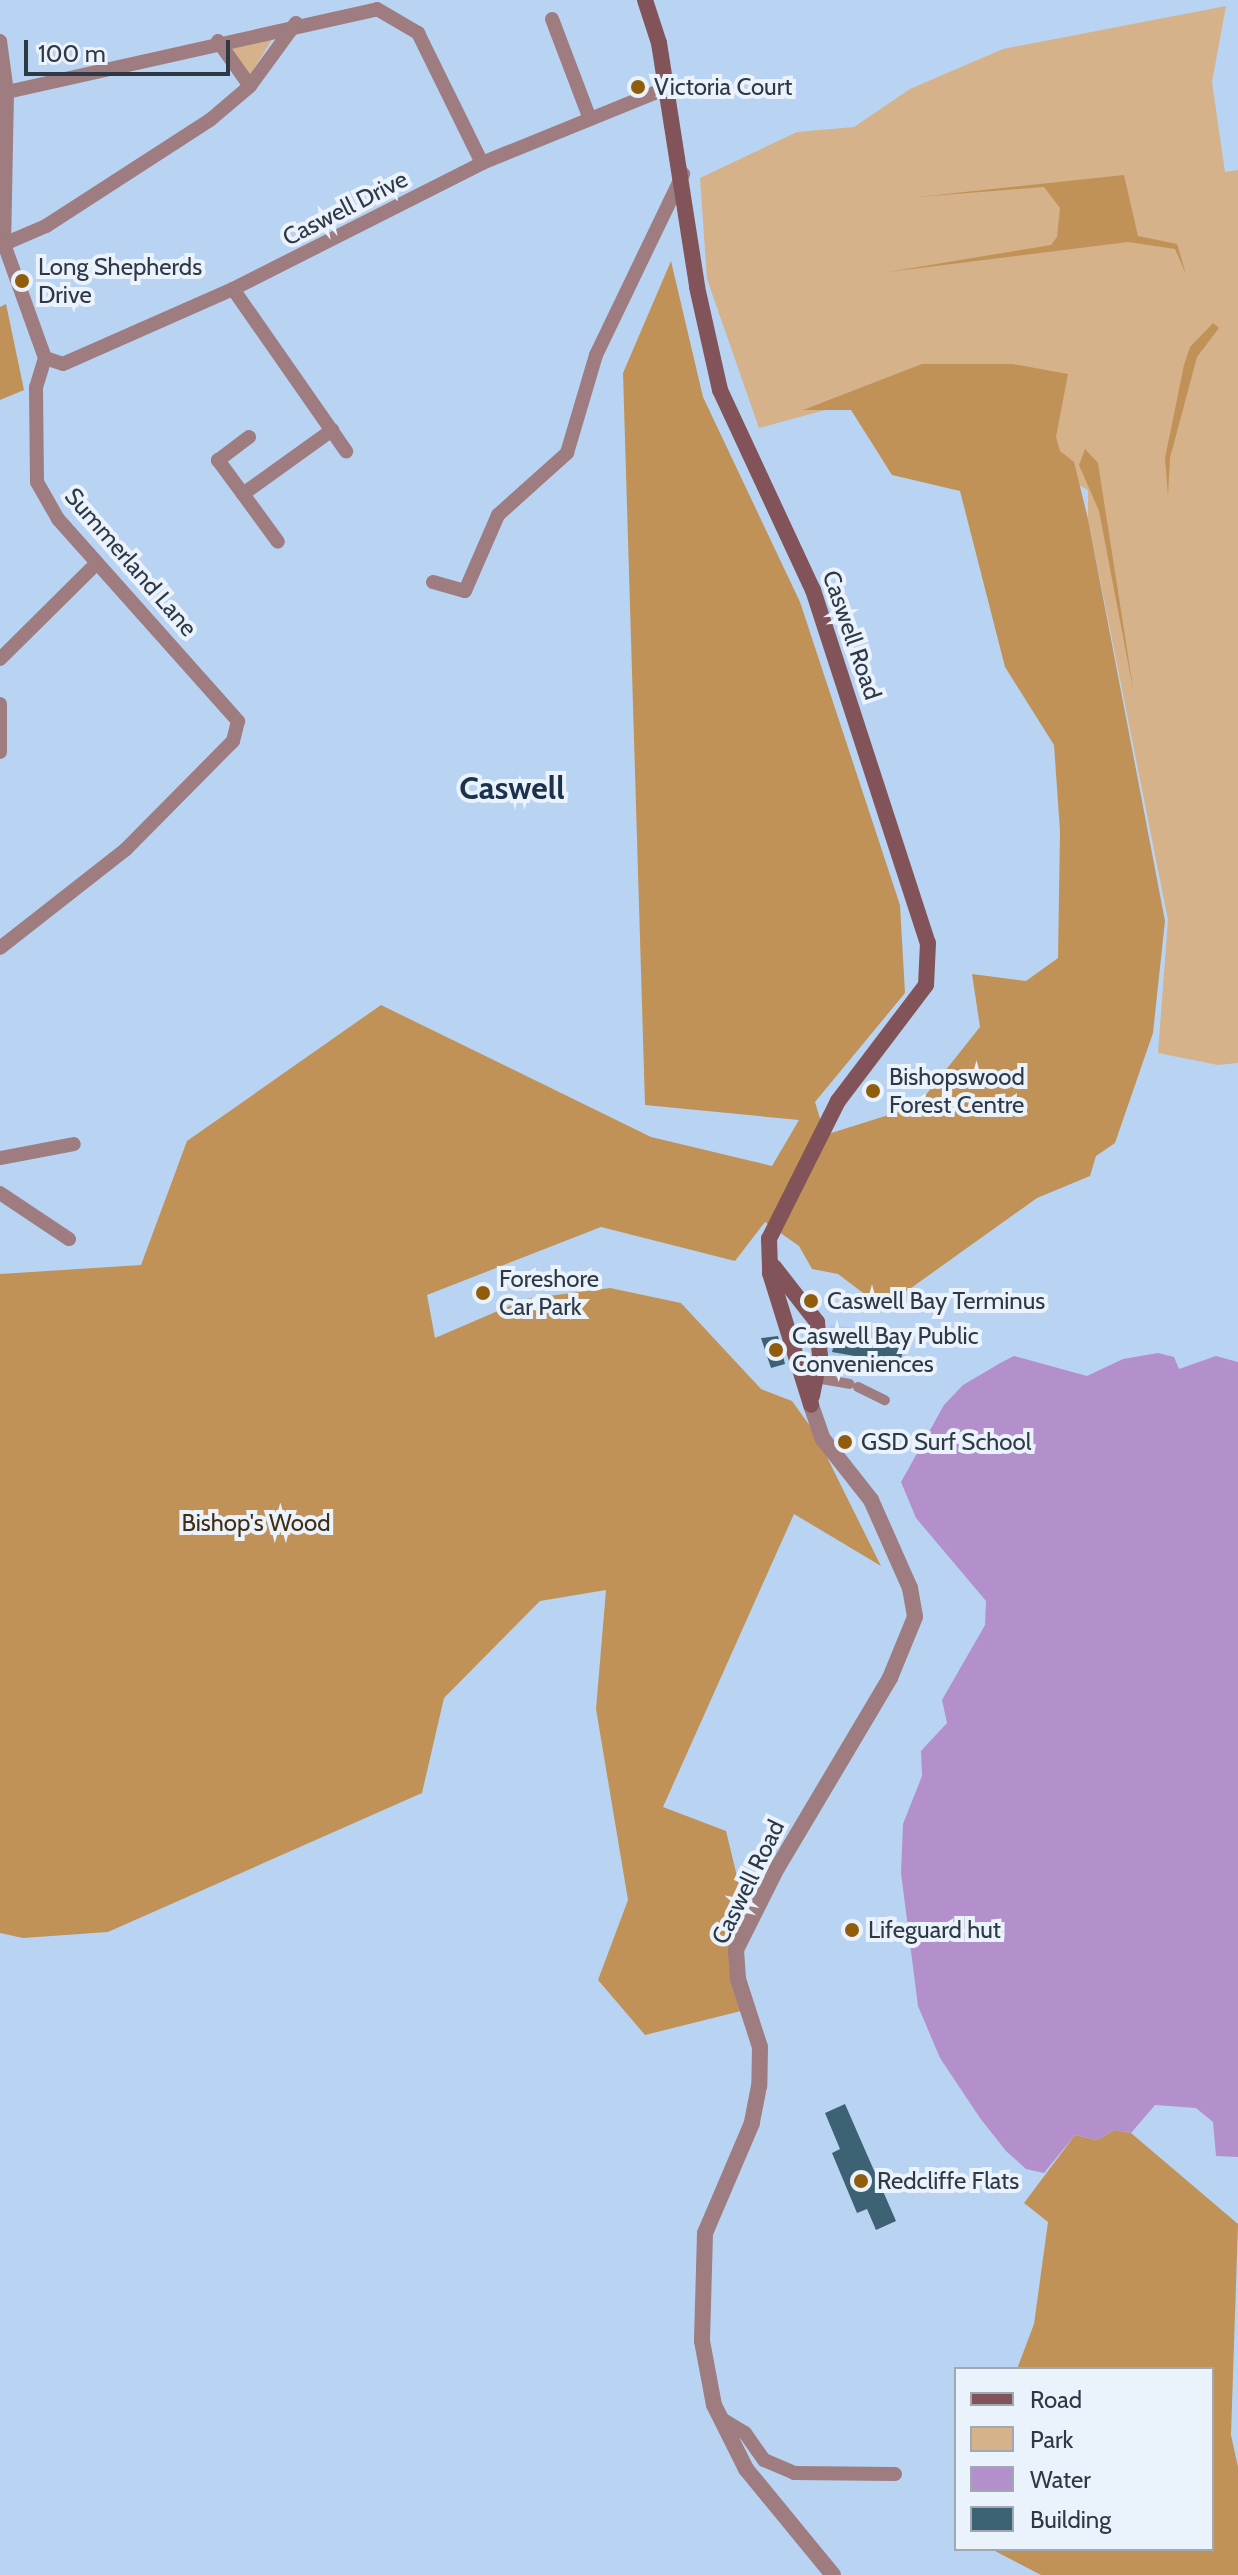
<!DOCTYPE html>
<html>
<head>
<meta charset="utf-8">
<style>
  body { margin:0 }
  #map { position:relative; width:1238px; height:2575px; overflow:hidden; background:#b8d4f2; font-family:Cabin,sans-serif }
  div>[style] { position:absolute }
  .built>* { inset:0; background:#a9caee }
  .green>* { inset:0; background:#d5b289 }
  .forest>* { inset:0; background:#c19258 }
  .water>* { inset:0; background:#b390cc }
  .building>* { inset:0; background:#3d6274 }
  .pedestrian>* { height:10px; margin:-5px; padding:0 5px; transform-origin:5px; border-radius:5px; background:#9e7c80 }
  .minor>* { height:14px; margin:-7px; padding:0 7px; transform-origin:7px; border-radius:7px; background:#9e7c80 }
  .tertiary>* { height:16px; margin:-8px; padding:0 8px; transform-origin:8px; border-radius:8px; background:#9e7c80 }
  .secondary>* { height:16px; margin:-8px; padding:0 8px; transform-origin:8px; border-radius:8px; background:#825359 }
  .dots>* { width:22px; height:22px; translate:-50% -50%; box-sizing:border-box; border:4px solid #eaf2fc; border-radius:50% }
  span { translate:-50% -50%; white-space:nowrap; text-align:center; line-height:1.15; -webkit-text-stroke:8px #eaf2fc; paint-order:stroke }
  .poi-label { font-size:24px; color:#2e3945 }
  .left { translate:0 -50%; text-align:left }
  .street-label { font-size:24px; color:#2e3945 }
  .park-label { font-size:24px; color:#422e14 }
  .district-label { font-size:32px; color:#1c324a; font-weight:700 }
  .legend { position:absolute; left:954px; top:2367px; width:260px; height:184px; box-sizing:border-box; background:#eaf2fc; border:2px solid #9fa8b3; margin:0; padding:10px 14px; list-style:none; font-size:24px; color:#2e3945 }
  .legend li { display:flex; align-items:center; gap:16px; height:40px }
  .legend b { width:40px; border:2px solid #9fa8b3 }
  .scale { position:absolute; left:24px; top:40px; width:206px; height:36px; box-sizing:border-box; border:4px solid #2e3945; border-top:0; padding-left:10px; font-size:24px; line-height:28px; white-space:nowrap; color:#2e3945; -webkit-text-stroke:6px #eaf2fc; paint-order:stroke }
</style>
</head>
<body>
<div id="map">
  <div class="built">
    <i style="clip-path:polygon(830px 1325px,910px 1334px,902px 1369px,828px 1354px)"></i>
  </div>
  <div class="green">
    <i style="clip-path:polygon(1226px 6px,1212px 82px,1225px 172px,1238px 170px,1238px 1063px,1218px 1065px,1158px 1053px,1168px 920px,1088px 519px,1088px 490px,906px 388px,759px 428px,707px 279px,700px 178px,797px 132px,854px 127px,910px 89px,1003px 49px)"></i>
    <i style="clip-path:polygon(273px 38px,250px 75px,232px 51px,232px 45px)"></i>
  </div>
  <div class="forest">
    <i style="clip-path:polygon(1124px 175px,1138px 236px,1177px 244px,1186px 274px,1175px 249px,1128px 242px,888px 272px,1051px 245px,1057px 237px,1060px 208px,1044px 187px,918px 197px)"></i>
    <i style="clip-path:polygon(671px 261px,703px 397px,800px 602px,900px 905px,905px 993px,815px 1102px,825px 1135px,917px 1106px,980px 1027px,972px 974px,1026px 981px,1058px 958px,1060px 831px,1054px 745px,1005px 667px,960px 491px,892px 475px,851px 410px,803px 410px,922px 364px,1013px 364px,1068px 374px,1056px 437px,1060px 451px,1074px 462px,1088px 519px,1165px 921px,1153px 1033px,1115px 1143px,1096px 1156px,1090px 1176px,1037px 1198px,883px 1308px,838px 1274px,812px 1269px,799px 1246px,765px 1222px,735px 1261px,601px 1227px,427px 1295px,435px 1338px,526px 1299px,610px 1288px,681px 1303px,761px 1389px,792px 1401px,815px 1433px,881px 1566px,794px 1514px,663px 1807px,726px 1831px,745px 1909px,729px 1965px,741px 2011px,645px 2035px,598px 1980px,628px 1900px,596px 1709px,606px 1590px,540px 1601px,444px 1698px,422px 1793px,108px 1932px,23px 1938px,0 1933px,0 1274px,141px 1265px,187px 1141px,381px 1005px,651px 1137px,772px 1166px,799px 1120px,645px 1105px,623px 373px)"></i>
    <i style="clip-path:polygon(6px 304px,24px 390px,0 400px,0 307px)"></i>
    <i style="clip-path:polygon(1213px 323px,1219px 328px,1197px 357px,1170px 458px,1168px 496px,1165px 458px,1184px 365px,1190px 347px)"></i>
    <i style="clip-path:polygon(1085px 449px,1098px 463px,1134px 694px,1099px 511px,1079px 465px)"></i>
    <i style="clip-path:polygon(1115px 2130px,1131px 2133px,1238px 2224px,1231px 2435px,1238px 2467px,1238px 2575px,1041px 2575px,991px 2549px,1212px 2549px,1212px 2369px,1017px 2369px,1034px 2324px,1048px 2222px,1024px 2203px,1075px 2135px,1097px 2140px)"></i>
  </div>
  <div class="water">
    <i style="clip-path:polygon(1158px 1353px,1174px 1357px,1179px 1369px,1216px 1356px,1238px 1362px,1238px 2157px,1216px 2156px,1213px 2122px,1196px 2108px,1155px 2105px,1131px 2133px,1115px 2130px,1097px 2140px,1075px 2135px,1044px 2173px,1026px 2169px,1006px 2151px,980px 2118px,940px 2058px,918px 2006px,901px 1873px,903px 1824px,922px 1776px,921px 1751px,947px 1723px,942px 1700px,985px 1625px,986px 1601px,916px 1518px,901px 1482px,944px 1405px,963px 1385px,1002px 1362px,1014px 1356px,1087px 1376px,1123px 1359px)"></i>
  </div>
  <div class="building">
    <i style="clip-path:polygon(778px 1336px,785px 1364px,771px 1368px,761px 1338px)"></i>
    <i style="clip-path:polygon(835px 1340px,885px 1348px,887px 1341px,904px 1345px,900px 1364px,832px 1352px)"></i>
    <i style="clip-path:polygon(845px 2104px,896px 2221px,876px 2230px,867px 2209px,857px 2213px,832px 2153px,840px 2149px,825px 2113px)"></i>
  </div>
  <div class="pedestrian">
    <i style="left:816px;top:1378px;width:34px;rotate:10deg"></i>
    <i style="left:858px;top:1387px;width:30px;rotate:26deg"></i>
  </div>
  <div class="minor">
    <i style="left:552px;top:19px;width:107px;rotate:69.2deg"></i>
    <i style="left:0;top:41px;width:51px;rotate:82.2deg"></i>
    <i style="left:7px;top:92px;width:152px;rotate:91.1deg"></i>
    <i style="left:4px;top:244px;width:121px;rotate:70.2deg"></i>
    <i style="left:45px;top:358px;width:30px;rotate:107deg"></i>
    <i style="left:36px;top:387px;width:95px;rotate:89.4deg"></i>
    <i style="left:37px;top:482px;width:43px;rotate:60.4deg"></i>
    <i style="left:58px;top:519px;width:271px;rotate:48.3deg"></i>
    <i style="left:238px;top:721px;width:21px;rotate:104deg"></i>
    <i style="left:233px;top:741px;width:153px;rotate:134.7deg"></i>
    <i style="left:125px;top:850px;width:159px;rotate:141.9deg"></i>
    <i style="left:218px;top:41px;width:55px;rotate:54.6deg"></i>
    <i style="left:7px;top:92px;width:379px;rotate:-12.6deg"></i>
    <i style="left:377px;top:9px;width:48px;rotate:30.3deg"></i>
    <i style="left:418px;top:33px;width:145px;rotate:63.8deg"></i>
    <i style="left:4px;top:244px;width:46px;rotate:-23.2deg"></i>
    <i style="left:46px;top:226px;width:195px;rotate:-32.9deg"></i>
    <i style="left:210px;top:120px;width:52px;rotate:-40.4deg"></i>
    <i style="left:250px;top:86px;width:78px;rotate:-53.9deg"></i>
    <i style="left:233px;top:289px;width:198px;rotate:55.1deg"></i>
    <i style="left:45px;top:358px;width:19px;rotate:18deg"></i>
    <i style="left:63px;top:364px;width:186px;rotate:-23.8deg"></i>
    <i style="left:233px;top:289px;width:279px;rotate:-26.8deg"></i>
    <i style="left:482px;top:163px;width:200px;rotate:-22.1deg"></i>
    <i style="left:249px;top:437px;width:39px;rotate:143deg"></i>
    <i style="left:218px;top:460px;width:42px;rotate:53.7deg"></i>
    <i style="left:243px;top:494px;width:110px;rotate:-35.7deg"></i>
    <i style="left:243px;top:494px;width:59px;rotate:53.9deg"></i>
    <i style="left:433px;top:582px;width:33px;rotate:16deg"></i>
    <i style="left:465px;top:591px;width:83px;rotate:-66.5deg"></i>
    <i style="left:498px;top:515px;width:93px;rotate:-41.9deg"></i>
    <i style="left:567px;top:453px;width:102px;rotate:-73.5deg"></i>
    <i style="left:596px;top:355px;width:201px;rotate:-64.3deg"></i>
    <i style="left:0;top:659px;width:136px;rotate:-44.7deg"></i>
    <i style="left:0;top:704px;width:48px;rotate:90deg"></i>
    <i style="left:0;top:1158px;width:75px;rotate:-10.7deg"></i>
    <i style="left:0;top:1193px;width:83px;rotate:33.7deg"></i>
    <i style="left:720px;top:2418px;width:29px;rotate:31deg"></i>
    <i style="left:745px;top:2433px;width:33px;rotate:55deg"></i>
    <i style="left:764px;top:2460px;width:33px;rotate:23deg"></i>
    <i style="left:794px;top:2473px;width:101px;rotate:0.6deg"></i>
  </div>
  <div class="tertiary">
    <i style="left:811px;top:1405px;width:36px;rotate:71deg"></i>
    <i style="left:823px;top:1439px;width:78px;rotate:51.8deg"></i>
    <i style="left:871px;top:1500px;width:96px;rotate:66.1deg"></i>
    <i style="left:910px;top:1588px;width:29px;rotate:80deg"></i>
    <i style="left:915px;top:1617px;width:66px;rotate:112.3deg"></i>
    <i style="left:890px;top:1678px;width:221px;rotate:120.7deg"></i>
    <i style="left:777px;top:1868px;width:92px;rotate:116.6deg"></i>
    <i style="left:736px;top:1950px;width:29px;rotate:86deg"></i>
    <i style="left:738px;top:1979px;width:71px;rotate:72.1deg"></i>
    <i style="left:760px;top:2047px;width:39px;rotate:91deg"></i>
    <i style="left:759px;top:2086px;width:38px;rotate:101deg"></i>
    <i style="left:752px;top:2123px;width:120px;rotate:113.1deg"></i>
    <i style="left:705px;top:2233px;width:108px;rotate:91.6deg"></i>
    <i style="left:702px;top:2341px;width:65px;rotate:79.4deg"></i>
    <i style="left:714px;top:2405px;width:72px;rotate:63.4deg"></i>
    <i style="left:746px;top:2469px;width:137px;rotate:50.6deg"></i>
  </div>
  <div class="secondary">
    <i style="left:645px;top:0;width:45px;rotate:72deg"></i>
    <i style="left:659px;top:43px;width:247px;rotate:81.1deg"></i>
    <i style="left:697px;top:287px;width:106px;rotate:77.4deg"></i>
    <i style="left:720px;top:390px;width:221px;rotate:65.1deg"></i>
    <i style="left:813px;top:590px;width:371px;rotate:72deg"></i>
    <i style="left:928px;top:943px;width:42px;rotate:92.7deg"></i>
    <i style="left:926px;top:985px;width:146px;rotate:127.2deg"></i>
    <i style="left:838px;top:1101px;width:154px;rotate:116.6deg"></i>
    <i style="left:769px;top:1239px;width:34px;rotate:88deg"></i>
    <i style="left:770px;top:1273px;width:138px;rotate:72.7deg"></i>
    <i style="left:774px;top:1267px;width:70px;rotate:52deg"></i>
    <i style="left:817px;top:1322px;width:34px;rotate:85deg"></i>
    <i style="left:820px;top:1356px;width:41px;rotate:101.3deg"></i>
  </div>
  <div class="dots">
    <i style="left:638px;top:87px;background:#905d0d"></i>
    <i style="left:22px;top:281px;background:#905d0d"></i>
    <i style="left:873px;top:1091px;background:#905d0d"></i>
    <i style="left:483px;top:1293px;background:#905d0d"></i>
    <i style="left:811px;top:1301px;background:#905d0d"></i>
    <i style="left:776px;top:1350px;background:#905d0d"></i>
    <i style="left:845px;top:1442px;background:#905d0d"></i>
    <i style="left:852px;top:1930px;background:#905d0d"></i>
    <i style="left:861px;top:2181px;background:#905d0d"></i>
  </div>
  <div class="poi-label">
    <span class="left" style="left:654px;top:87px">Victoria Court</span>
    <span class="left" style="left:38px;top:281px">Long Shepherds<br>Drive</span>
    <span class="left" style="left:889px;top:1091px">Bishopswood<br>Forest Centre</span>
    <span class="left" style="left:499px;top:1293px">Foreshore<br>Car Park</span>
    <span class="left" style="left:827px;top:1301px">Caswell Bay Terminus</span>
    <span class="left" style="left:792px;top:1350px">Caswell Bay Public<br>Conveniences</span>
    <span class="left" style="left:861px;top:1442px">GSD Surf School</span>
    <span class="left" style="left:868px;top:1930px">Lifeguard hut</span>
    <span class="left" style="left:877px;top:2181px">Redcliffe Flats</span>
  </div>
  <div class="street-label">
    <span style="left:345px;top:208px;rotate:-27deg">Caswell Drive</span>
    <span style="left:131px;top:562px;rotate:49deg">Summerland Lane</span>
    <span style="left:852px;top:635px;rotate:71deg">Caswell Road</span>
    <span style="left:748px;top:1882px;rotate:-64deg">Caswell Road</span>
  </div>
  <div class="park-label">
    <span style="left:256px;top:1523px">Bishop's Wood</span>
  </div>
  <div class="district-label">
    <span style="left:512px;top:788px">Caswell</span>
  </div>
  <ul class="legend">
  <li><b style="height:10px;background:#825359"></b>Road</li>
  <li><b style="height:22px;background:#d5b289"></b>Park</li>
  <li><b style="height:22px;background:#b390cc"></b>Water</li>
  <li><b style="height:22px;background:#3d6274"></b>Building</li>
  </ul>
  <div class="scale">100 m</div>
</div>
</body>
</html>
